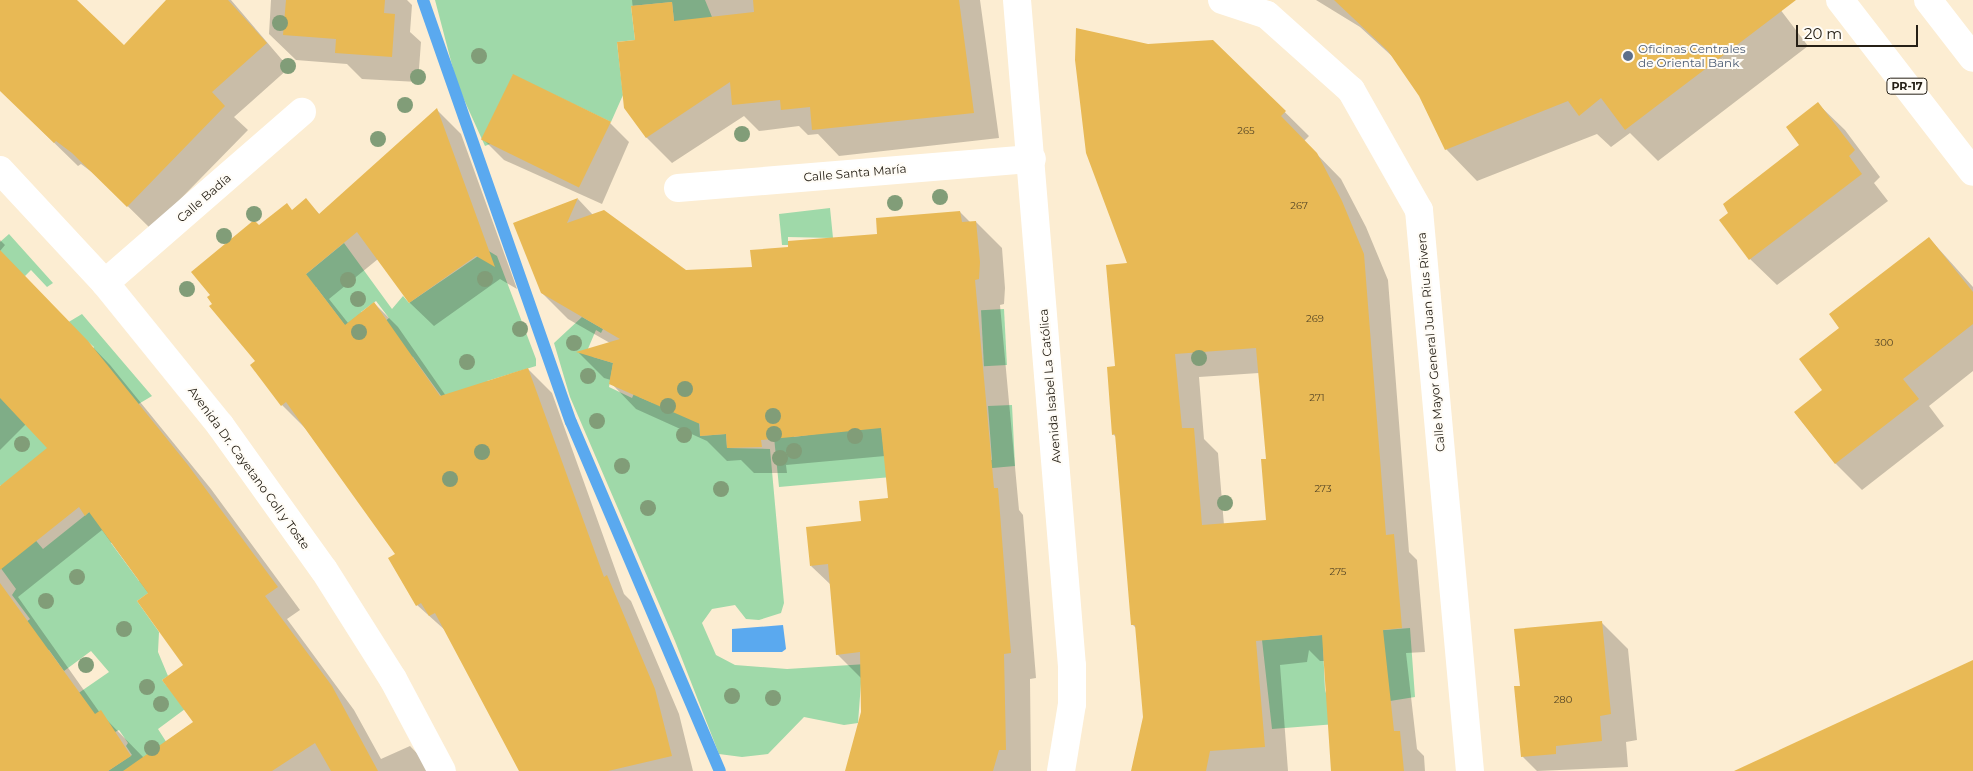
<!DOCTYPE html>
<html>
<head>
<meta charset="utf-8">
<style>
  body { margin:0 }
  #map { position:relative; width:1973px; height:771px; overflow:hidden; background:#fcedd2; font-family:Montserrat,sans-serif }
  div>[style] { position:absolute }
  .green>* { inset:0; background:#9fd9a9; transform-origin:0 0 }
  .water>* { inset:0; background:#5aa9ef }
  .shadow>* { inset:0; background:#0003 }
  .stream>* { height:12px; margin:-6px; padding:0 6px; transform-origin:6px; border-radius:6px; background:#5aa9ef }
  .building>* { inset:0; background:#e8b955; transform-origin:0 0 }
  .minor>* { height:28px; margin:-14px; padding:0 14px; transform-origin:14px; border-radius:14px; background:#fff }
  .trunk>* { height:28px; margin:-14px; padding:0 14px; transform-origin:14px; border-radius:14px; background:#fff }
  .trees>* { width:16px; height:16px; margin:-8px; border-radius:50%; background:#819d78 }
  .dots>* { width:14px; height:14px; translate:-50% -50%; box-sizing:border-box; border:2px solid #fffcf6; border-radius:50% }
  span { translate:-50% -50%; white-space:nowrap; text-align:center; line-height:1.15; -webkit-text-stroke:4px #fffcf6; paint-order:stroke }
  .number-label { font-size:10px; color:#564626 }
  .number-label span { -webkit-text-stroke-width:0 }
  .shield-label span { padding:1px 4px; background:#fffcf6; border:1px solid; border-radius:4px; -webkit-text-stroke-width:0 }
  .shield-label { font-size:11px; color:#262016; font-weight:700 }
  .service-label { font-size:12px; color:#4e5e75 }
  .left { translate:0 -50%; text-align:left }
  .street-label { font-size:12px; color:#262016 }
  .scale { position:absolute; left:1796px; top:25px; width:122px; height:22px; box-sizing:border-box; border:2px solid #262016; border-top:0; padding-left:6px; font-size:15px; line-height:18px; white-space:nowrap; color:#262016; -webkit-text-stroke:4px #fffcf6; paint-order:stroke }
</style>
</head>
<body>
<div id="map">
  <div class="green">
    <i style="clip-path:polygon(435px 0,705px 0,712px 17px,675px 30px,672px 2px,631px 6px,635px 40px,617px 42px,623px 95px,611px 122px,513px 75px,501px 102px,507px 105px,490px 144px,485px 146px,457px 84px)"></i>
    <i style="clip-path:polygon(830px 208px,833px 238px,788px 237px,788px 245px,782px 245px,779px 214px)"></i>
    <i style="clip-path:polygon(9px 234px,53px 283px,47px 287px,31px 270px,25px 276px,0 271px,0 242px)"></i>
    <i style="clip-path:polygon(evenodd,344px 243px,392px 309px,403px 296px,409px 303px,487px 250px,497px 256px,536px 359px,536px 366px,487px 381px,494px 469px,413px 357px,350px 332px,316px 287px,271px 303px,344px 243px,376px 301px,389px 318px,374px 330px,361px 312px,376px 301px)"></i>
    <i style="left:1004px;top:309px;width:56px;height:23px;rotate:87deg"></i>
    <i style="clip-path:polygon(82px 314px,152px 396px,0 486px,0 398px,92px 350px,94px 347px,67px 323px)"></i>
    <i style="clip-path:polygon(582px 317px,603px 329px,601px 333px,596px 330px,587px 351px,593px 357px,613px 363px,609px 387px,632px 398px,637px 387px,639px 397px,653px 403px,695px 359px,700px 436px,726px 434px,727px 448px,770px 449px,784px 603px,781px 613px,759px 620px,746px 619px,735px 605px,712px 609px,702px 623px,716px 655px,735px 665px,787px 669px,962px 658px,861px 683px,858px 723px,844px 725px,804px 717px,768px 754px,742px 757px,719px 754px,675px 641px,570px 397px,554px 343px)"></i>
    <i style="clip-path:polygon(770px 397px,794px 437px,881px 425px,886px 469px,992px 460px,988px 406px,1012px 405px,1015px 466px,779px 487px)"></i>
    <i style="clip-path:polygon(93px 509px,116px 538px,111px 543px,139px 581px,166px 562px,175px 574px,137px 601px,159px 632px,158px 652px,168px 676px,162px 680px,185px 709px,158px 729px,172px 751px,151px 771px,108px 771px,132px 755px,126px 746px,128px 743px,119px 730px,115px 732px,83px 722px,67px 701px,109px 672px,91px 651px,64px 671px,49px 650px,0 642px,30px 619px,12px 595px,16px 589px,0 567px,14px 515px,43px 549px)"></i>
    <i style="clip-path:polygon(1410px 628px,1415px 697px,1390px 701px,1323px 646px,1325px 690px,1336px 724px,1272px 729px,1262px 640px)"></i>
  </div>
  <div class="water">
    <i style="clip-path:polygon(783px 625px,786px 649px,782px 652px,732px 652px,732px 629px)"></i>
  </div>
  <div class="shadow">
    <i style="clip-path:polygon(0 0,73px 0,124px 47px,167px 0,231px 0,289px 68px,234px 117px,248px 130px,151px 229px,97px 176px,81px 164px,78px 166px,41px 130px,0 74px)"></i>
    <i style="clip-path:polygon(271px 0,407px 0,412px 5px,410px 32px,421px 42px,418px 82px,362px 79px,347px 64px,296px 60px,269px 34px)"></i>
    <i style="clip-path:polygon(632px 0,980px 0,999px 138px,839px 156px,818px 134px,808px 135px,799px 126px,759px 131px,744px 116px,672px 163px,647px 138px,625px 108px,636px 41px)"></i>
    <i style="clip-path:polygon(1316px 0,1773px 0,1808px 46px,1658px 161px,1630px 133px,1611px 147px,1597px 134px,1477px 181px,1446px 149px,1420px 95px,1394px 58px,1360px 27px)"></i>
    <i style="clip-path:polygon(evenodd,1213px 41px,1309px 136px,1304px 141px,1341px 179px,1366px 227px,1388px 280px,1409px 552px,1417px 560px,1425px 652px,1406px 653px,1417px 749px,1424px 756px,1425px 771px,1332px 771px,1325px 661px,1320px 661px,1309px 650px,1307px 662px,1280px 665px,1288px 771px,1132px 771px,1144px 717px,1136px 628px,1132px 624px,1117px 438px,1113px 434px,1117px 367px,1148px 45px,1213px 41px,1259px 373px,1268px 460px,1268px 521px,1224px 525px,1218px 453px,1204px 439px,1199px 377px,1259px 373px)"></i>
    <i style="clip-path:polygon(1818px 104px,1845px 130px,1880px 177px,1874px 183px,1888px 201px,1777px 285px,1750px 259px,1721px 221px,1801px 145px)"></i>
    <i style="clip-path:polygon(437px 110px,461px 134px,517px 289px,500px 279px,434px 326px,410px 303px,378px 259px,329px 299px,348px 323px,374px 303px,398px 327px,446px 396px,528px 369px,552px 393px,624px 594px,631px 601px,679px 714px,693px 771px,520px 771px,446px 631px,417px 605px,390px 559px,397px 554px,306px 429px,282px 405px,257px 361px,259px 227px,293px 211px,306px 200px,320px 215px)"></i>
    <i style="clip-path:polygon(610px 123px,629px 142px,602px 204px,504px 160px,485px 141px)"></i>
    <i style="clip-path:polygon(578px 199px,593px 215px,686px 271px,753px 268px,789px 248px,878px 235px,960px 212px,970px 222px,976px 222px,1002px 248px,1005px 288px,1004px 304px,1000px 305px,1019px 510px,1023px 515px,1036px 678px,1030px 679px,1031px 771px,846px 771px,862px 712px,862px 679px,837px 654px,831px 585px,811px 566px,889px 499px,885px 456px,786px 465px,787px 473px,754px 473px,741px 460px,727px 461px,707px 441px,636px 409px,611px 383px,611px 380px,604px 378px,579px 353px,610px 343px,568px 319px,542px 293px,515px 223px)"></i>
    <i style="clip-path:polygon(1929px 238px,1973px 287px,1973px 371px,1929px 406px,1944px 426px,1862px 490px,1836px 464px,1795px 413px,1824px 390px,1841px 328px)"></i>
    <i style="clip-path:polygon(evenodd,0 240px,5px 245px,0 251px,110px 365px,211px 489px,300px 610px,287px 619px,354px 710px,381px 759px,410px 746px,434px 771px,10px 771px,0 753px,0 488px,49px 448px,26px 424px,0 450px,0 240px,102px 530px,149px 594px,185px 665px,195px 722px,144px 758px,100px 713px,18px 597px,102px 530px)"></i>
    <i style="clip-path:polygon(1601px 622px,1628px 649px,1637px 740px,1626px 742px,1628px 767px,1537px 771px,1523px 757px,1522px 687px)"></i>
  </div>
  <div class="stream">
    <i style="left:423px;top:0;width:447px;rotate:70.7deg"></i>
    <i style="left:571px;top:422px;width:379px;rotate:66.9deg"></i>
  </div>
  <div class="building">
    <i style="clip-path:polygon(0 0,77px 0,124px 45px,166px 0,228px 0,267px 43px,212px 92px,225px 106px,127px 207px,72px 153px,56px 141px,54px 143px,0 91px)"></i>
    <i style="clip-path:polygon(286px 0,385px 0,384px 13px,395px 14px,392px 57px,335px 53px,336px 39px,283px 35px)"></i>
    <i style="clip-path:polygon(753px 0,959px 0,974px 113px,812px 130px,810px 107px,781px 110px,780px 100px,732px 105px,730px 82px,646px 138px,624px 108px,617px 42px,635px 40px,631px 6px,672px 2px,674px 21px,754px 12px)"></i>
    <i style="clip-path:polygon(1334px 0,1796px 0,1625px 130px,1601px 98px,1579px 116px,1568px 101px,1445px 150px,1419px 96px,1388px 51px)"></i>
    <i style="clip-path:polygon(evenodd,1076px 28px,1148px 44px,1213px 40px,1286px 111px,1281px 116px,1317px 153px,1342px 201px,1364px 254px,1386px 535px,1394px 534px,1402px 628px,1383px 630px,1394px 731px,1400px 731px,1404px 771px,1331px 771px,1322px 635px,1256px 641px,1265px 747px,1210px 751px,1206px 771px,1131px 771px,1143px 717px,1135px 625px,1131px 625px,1115px 434px,1112px 435px,1107px 367px,1115px 366px,1106px 265px,1127px 263px,1086px 153px,1075px 60px,1076px 28px,1256px 348px,1266px 459px,1261px 459px,1266px 520px,1202px 525px,1194px 428px,1182px 428px,1175px 354px,1256px 348px)"></i>
    <i style="left:513px;top:74px;width:109px;height:73px;rotate:26deg"></i>
    <i style="clip-path:polygon(1818px 102px,1855px 150px,1849px 156px,1862px 174px,1749px 260px,1719px 220px,1728px 213px,1723px 204px,1799px 145px,1786px 127px)"></i>
    <i style="clip-path:polygon(437px 108px,495px 267px,476px 256px,409px 303px,357px 232px,306px 274px,345px 325px,374px 302px,440px 396px,528px 368px,604px 577px,607px 575px,655px 689px,672px 756px,608px 771px,519px 771px,435px 613px,429px 616px,421px 603px,416px 606px,388px 558px,395px 554px,286px 402px,281px 406px,250px 365px,255px 361px,209px 306px,212px 304px,207px 297px,210px 295px,191px 272px,254px 220px,259px 225px,287px 203px,292px 210px,306px 198px,319px 214px)"></i>
    <i style="clip-path:polygon(578px 198px,567px 223px,604px 210px,686px 270px,752px 267px,750px 250px,788px 247px,788px 241px,877px 234px,876px 218px,960px 211px,962px 222px,976px 221px,980px 262px,979px 279px,975px 280px,994px 488px,998px 488px,1011px 653px,1004px 654px,1006px 750px,999px 750px,993px 771px,845px 771px,861px 712px,860px 652px,836px 655px,828px 564px,810px 566px,806px 527px,861px 521px,859px 501px,888px 498px,881px 428px,761px 440px,762px 447px,727px 448px,726px 434px,700px 436px,700px 424px,609px 384px,613px 363px,576px 352px,620px 339px,541px 293px,513px 223px)"></i>
    <i style="clip-path:polygon(1929px 237px,1973px 292px,1973px 324px,1903px 379px,1919px 399px,1835px 464px,1794px 412px,1822px 390px,1799px 359px,1839px 328px,1829px 314px)"></i>
    <i style="clip-path:polygon(0 250px,88px 341px,188px 465px,278px 587px,265px 596px,332px 686px,378px 771px,331px 771px,315px 743px,272px 771px,123px 771px,193px 722px,162px 680px,183px 665px,137px 601px,148px 593px,89px 512px,85px 516px,79px 507px,0 570px,0 486px,47px 448px,0 398px)"></i>
    <i style="clip-path:polygon(0 583px,95px 714px,101px 710px,131px 756px,108px 771px,0 771px)"></i>
    <i style="clip-path:polygon(1602px 621px,1611px 714px,1600px 716px,1602px 741px,1556px 746px,1556px 754px,1521px 757px,1514px 686px,1520px 686px,1514px 629px)"></i>
    <i style="clip-path:polygon(1973px 660px,1973px 771px,1734px 771px)"></i>
  </div>
  <div class="minor">
    <i style="left:1017px;top:0;width:668px;rotate:85.28deg"></i>
    <i style="left:1072px;top:666px;width:38px;rotate:90deg"></i>
    <i style="left:1072px;top:704px;width:68px;rotate:99.3deg"></i>
    <i style="left:1222px;top:0;width:47px;rotate:18.4deg"></i>
    <i style="left:1267px;top:15px;width:113px;rotate:41.8deg"></i>
    <i style="left:1351px;top:90px;width:138px;rotate:60.5deg"></i>
    <i style="left:1419px;top:210px;width:563px;rotate:84.81deg"></i>
    <i style="left:0;top:170px;width:154px;rotate:47.1deg"></i>
    <i style="left:105px;top:283px;width:183px;rotate:51deg"></i>
    <i style="left:220px;top:425px;width:178px;rotate:54.4deg"></i>
    <i style="left:324px;top:570px;width:129px;rotate:57.7deg"></i>
    <i style="left:393px;top:679px;width:104px;rotate:62deg"></i>
    <i style="left:678px;top:188px;width:355px;rotate:-4.7deg"></i>
    <i style="left:105px;top:283px;width:261px;rotate:-41deg"></i>
  </div>
  <div class="trunk">
    <i style="left:1840px;top:0;width:217px;rotate:52.3deg"></i>
    <i style="left:1928px;top:0;width:73px;rotate:52.2deg"></i>
  </div>
  <div class="trees">
    <i style="left:280px;top:23px"></i>
    <i style="left:479px;top:56px"></i>
    <i style="left:288px;top:66px"></i>
    <i style="left:418px;top:77px"></i>
    <i style="left:405px;top:105px"></i>
    <i style="left:742px;top:134px"></i>
    <i style="left:378px;top:139px"></i>
    <i style="left:940px;top:197px"></i>
    <i style="left:895px;top:203px"></i>
    <i style="left:254px;top:214px"></i>
    <i style="left:224px;top:236px"></i>
    <i style="left:485px;top:279px"></i>
    <i style="left:348px;top:280px"></i>
    <i style="left:187px;top:289px"></i>
    <i style="left:358px;top:299px"></i>
    <i style="left:520px;top:329px"></i>
    <i style="left:359px;top:332px"></i>
    <i style="left:574px;top:343px"></i>
    <i style="left:1199px;top:358px"></i>
    <i style="left:467px;top:362px"></i>
    <i style="left:588px;top:376px"></i>
    <i style="left:685px;top:389px"></i>
    <i style="left:668px;top:406px"></i>
    <i style="left:773px;top:416px"></i>
    <i style="left:597px;top:421px"></i>
    <i style="left:774px;top:434px"></i>
    <i style="left:684px;top:435px"></i>
    <i style="left:855px;top:436px"></i>
    <i style="left:22px;top:444px"></i>
    <i style="left:794px;top:451px"></i>
    <i style="left:482px;top:452px"></i>
    <i style="left:780px;top:458px"></i>
    <i style="left:622px;top:466px"></i>
    <i style="left:450px;top:479px"></i>
    <i style="left:721px;top:489px"></i>
    <i style="left:1225px;top:503px"></i>
    <i style="left:648px;top:508px"></i>
    <i style="left:77px;top:577px"></i>
    <i style="left:46px;top:601px"></i>
    <i style="left:124px;top:629px"></i>
    <i style="left:86px;top:665px"></i>
    <i style="left:147px;top:687px"></i>
    <i style="left:732px;top:696px"></i>
    <i style="left:773px;top:698px"></i>
    <i style="left:161px;top:704px"></i>
    <i style="left:152px;top:748px"></i>
  </div>
  <div class="dots">
    <i style="left:1628px;top:56px;background:#5c6f8a"></i>
  </div>
  <div class="number-label">
    <span style="left:1246px;top:131px">265</span>
    <span style="left:1299px;top:206px">267</span>
    <span style="left:1315px;top:319px">269</span>
    <span style="left:1884px;top:343px">300</span>
    <span style="left:1317px;top:398px">271</span>
    <span style="left:1323px;top:489px">273</span>
    <span style="left:1338px;top:572px">275</span>
    <span style="left:1563px;top:700px">280</span>
  </div>
  <div class="shield-label">
    <span style="left:1907px;top:86px">PR-17</span>
  </div>
  <div class="service-label">
    <span class="left" style="left:1638px;top:56px">Oficinas Centrales<br>de Oriental Bank</span>
  </div>
  <div class="street-label">
    <span style="left:855px;top:173px;rotate:-5deg">Calle Santa María</span>
    <span style="left:204px;top:198px;rotate:-41deg">Calle Badía</span>
    <span style="left:1431px;top:342px;rotate:-95deg">Calle Mayor General Juan Rius Rivera</span>
    <span style="left:1050px;top:386px;rotate:-95deg">Avenida Isabel La Católica</span>
    <span style="left:249px;top:468px;rotate:54deg">Avenida Dr. Cayetano Coll y Toste</span>
  </div>
  <div class="scale">20 m</div>
</div>
</body>
</html>
